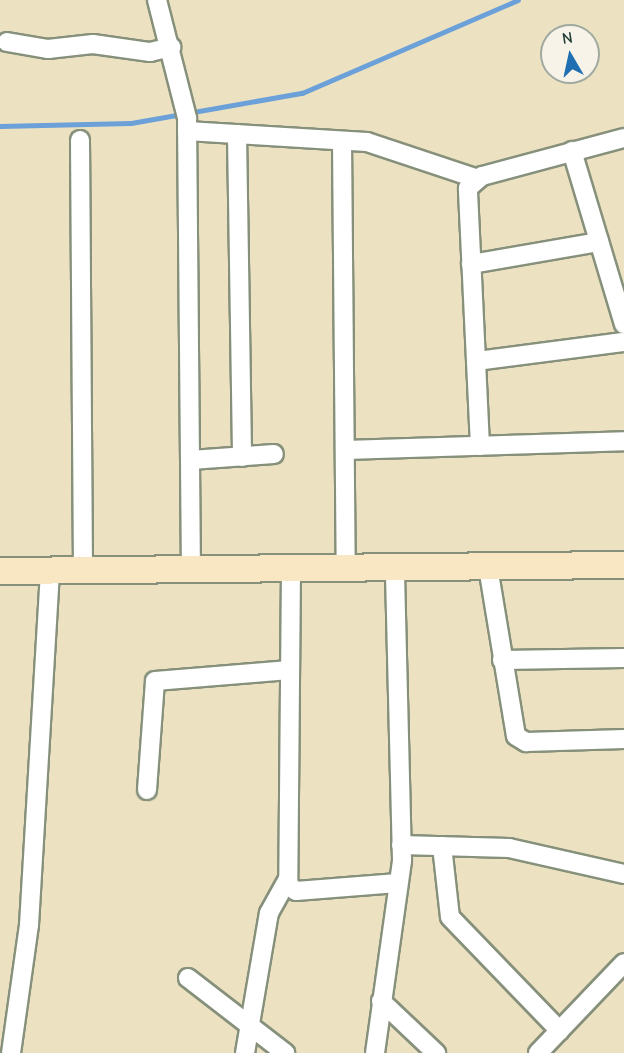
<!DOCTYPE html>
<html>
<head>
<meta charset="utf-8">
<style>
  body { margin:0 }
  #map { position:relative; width:624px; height:1053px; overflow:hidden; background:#ece2c2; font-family:"Comic Neue",sans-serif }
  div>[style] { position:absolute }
  .stream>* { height:5px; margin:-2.5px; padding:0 2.5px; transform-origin:2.5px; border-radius:2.5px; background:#6ca0d8 }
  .roads { filter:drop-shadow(2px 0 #86907b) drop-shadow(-2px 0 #86907b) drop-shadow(0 2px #86907b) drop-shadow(0 -2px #86907b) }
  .street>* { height:18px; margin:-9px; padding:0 9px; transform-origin:9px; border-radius:9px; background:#fff }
  .secondary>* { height:26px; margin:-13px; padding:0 13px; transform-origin:13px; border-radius:13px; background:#f9e7c3 }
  span { translate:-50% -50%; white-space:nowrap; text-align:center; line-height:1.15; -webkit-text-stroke:4.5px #f7f3e8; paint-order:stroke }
  .north { position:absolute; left:540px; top:24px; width:60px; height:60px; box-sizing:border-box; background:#f7f3e8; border:2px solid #a1aaa0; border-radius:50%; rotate:351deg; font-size:16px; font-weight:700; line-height:24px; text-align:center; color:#1f3d34 }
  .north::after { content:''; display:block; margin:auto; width:21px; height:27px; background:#1f6fb2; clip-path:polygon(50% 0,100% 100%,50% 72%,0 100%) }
</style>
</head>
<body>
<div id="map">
  <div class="stream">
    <i style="left:0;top:126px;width:131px;rotate:-1.3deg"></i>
    <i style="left:131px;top:123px;width:174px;rotate:-10deg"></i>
    <i style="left:302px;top:93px;width:235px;rotate:-23.3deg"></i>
  </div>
  <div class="roads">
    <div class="street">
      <i style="left:157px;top:0;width:122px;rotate:75.7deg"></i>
      <i style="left:187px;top:118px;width:451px;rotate:89.5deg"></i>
      <i style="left:7px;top:42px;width:42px;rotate:9.7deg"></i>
      <i style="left:48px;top:49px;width:45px;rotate:-6.3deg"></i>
      <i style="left:93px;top:44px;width:58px;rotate:8deg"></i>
      <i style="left:150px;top:52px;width:22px;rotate:-13deg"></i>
      <i style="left:187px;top:131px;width:180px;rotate:3.5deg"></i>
      <i style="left:367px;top:142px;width:114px;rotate:18.4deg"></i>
      <i style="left:237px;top:134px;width:323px;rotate:89.1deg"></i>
      <i style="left:80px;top:140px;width:430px;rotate:89.6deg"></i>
      <i style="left:342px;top:141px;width:427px;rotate:89.5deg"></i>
      <i style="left:572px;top:151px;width:181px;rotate:73.3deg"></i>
      <i style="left:471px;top:264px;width:130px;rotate:-9.8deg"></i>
      <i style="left:477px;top:361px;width:148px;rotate:-7.4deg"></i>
      <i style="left:480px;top:446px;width:258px;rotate:-92.7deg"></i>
      <i style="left:468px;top:188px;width:18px;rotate:-41deg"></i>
      <i style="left:482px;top:176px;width:147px;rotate:-15deg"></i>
      <i style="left:345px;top:450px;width:279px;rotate:-1.8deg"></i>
      <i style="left:191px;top:460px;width:83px;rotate:-4.1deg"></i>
      <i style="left:488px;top:567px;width:171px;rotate:80.6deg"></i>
      <i style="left:516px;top:736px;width:12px;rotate:31deg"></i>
      <i style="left:526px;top:742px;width:98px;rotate:-1.8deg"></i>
      <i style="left:291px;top:568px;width:317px;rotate:90.5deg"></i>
      <i style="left:288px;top:885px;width:10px;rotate:37deg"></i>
      <i style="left:296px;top:891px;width:102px;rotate:-4.5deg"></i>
      <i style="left:502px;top:660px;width:122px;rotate:-0.9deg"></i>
      <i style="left:147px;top:790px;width:109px;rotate:-85.8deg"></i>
      <i style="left:155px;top:681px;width:135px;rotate:-4.7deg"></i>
      <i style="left:401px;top:845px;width:108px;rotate:1.6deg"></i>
      <i style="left:509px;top:848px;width:118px;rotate:12.7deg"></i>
      <i style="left:442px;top:846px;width:71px;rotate:83.6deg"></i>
      <i style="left:450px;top:917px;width:158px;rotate:46deg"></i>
      <i style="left:188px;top:978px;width:123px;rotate:37.7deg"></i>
      <i style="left:381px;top:1001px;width:76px;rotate:43.4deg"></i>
      <i style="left:11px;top:1053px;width:129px;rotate:-82deg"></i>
      <i style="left:29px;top:925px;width:355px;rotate:-86.6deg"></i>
      <i style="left:245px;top:1053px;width:142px;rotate:-80.3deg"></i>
      <i style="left:269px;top:913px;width:38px;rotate:-61deg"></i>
      <i style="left:375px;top:1053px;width:195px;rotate:-82deg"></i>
      <i style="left:402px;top:860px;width:293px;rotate:-91.4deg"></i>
      <i style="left:538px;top:1053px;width:124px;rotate:-46.3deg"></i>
    </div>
    <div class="secondary">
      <i style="left:0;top:571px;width:624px;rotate:-0.55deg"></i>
    </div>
  </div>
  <div class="north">N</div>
</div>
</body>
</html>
